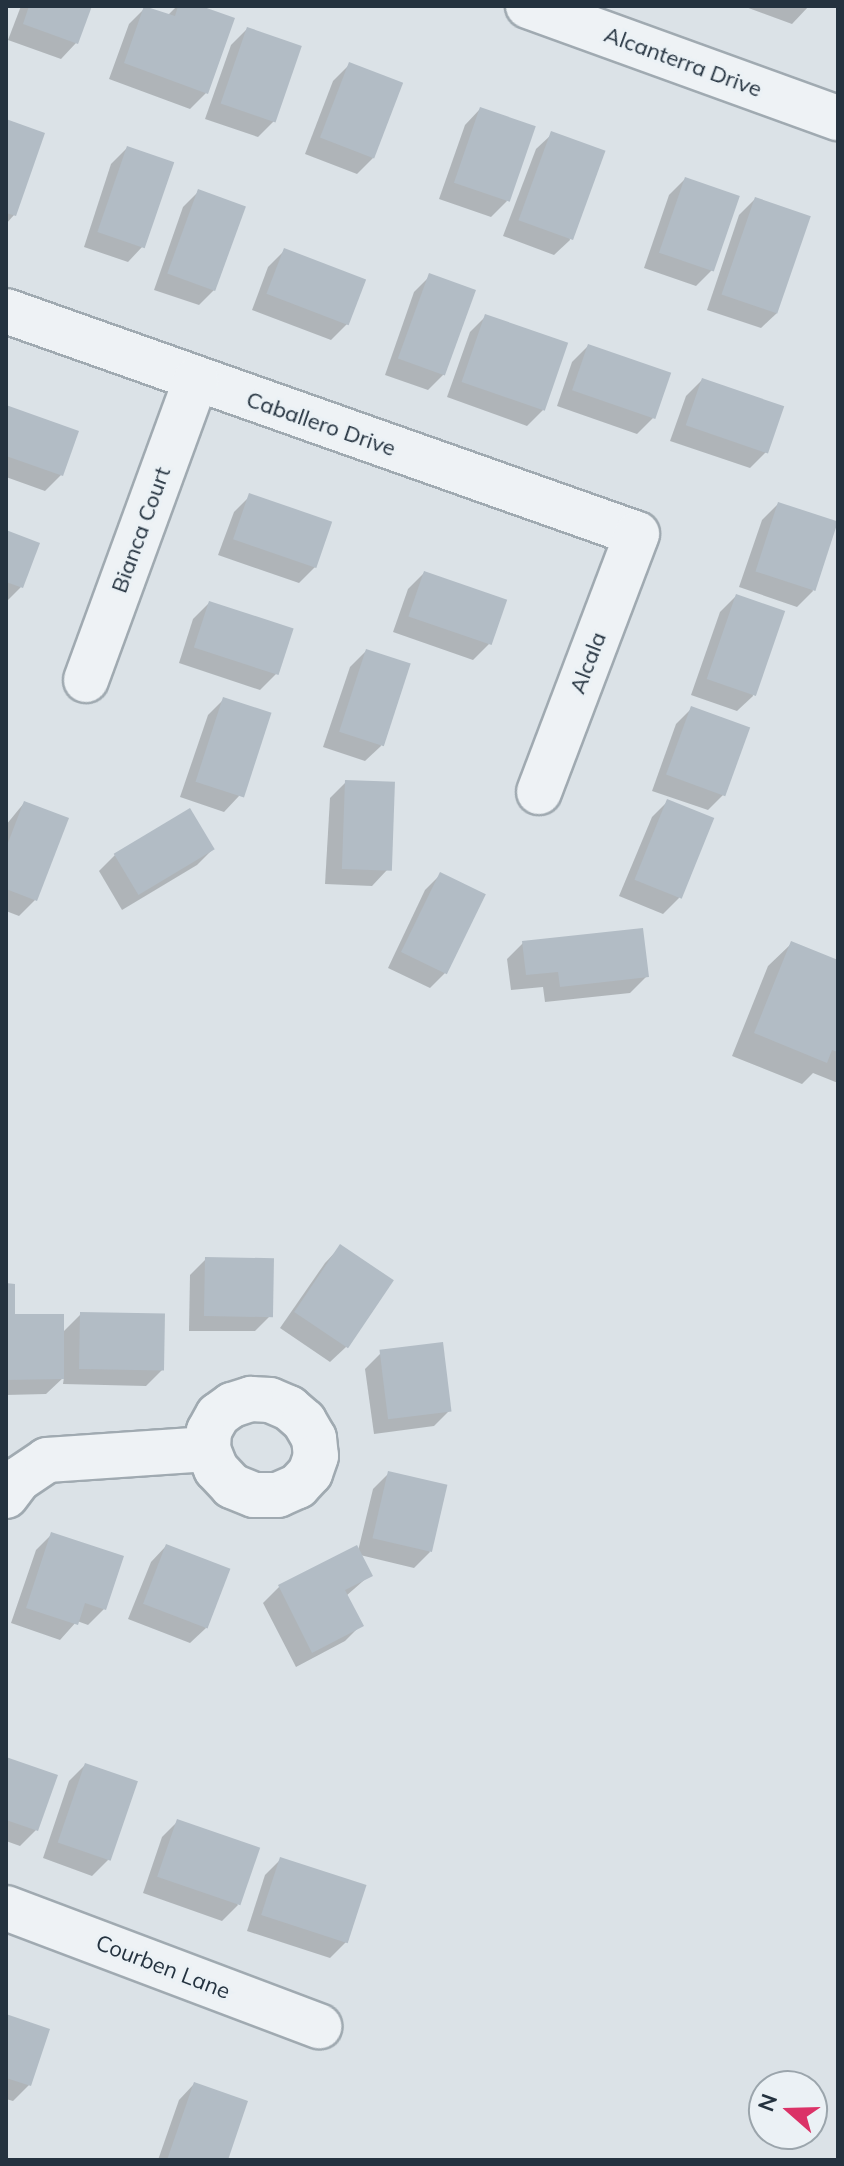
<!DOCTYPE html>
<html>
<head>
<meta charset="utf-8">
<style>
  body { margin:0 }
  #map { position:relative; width:844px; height:2166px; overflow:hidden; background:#dbe2e7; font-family:Mulish,sans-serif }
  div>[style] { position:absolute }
  .shadow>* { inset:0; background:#0003 }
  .building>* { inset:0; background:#b2bcc5; transform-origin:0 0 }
  .roads { filter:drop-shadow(2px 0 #a0aab1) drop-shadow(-2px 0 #a0aab1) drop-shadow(0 2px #a0aab1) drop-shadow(0 -2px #a0aab1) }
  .minor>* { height:44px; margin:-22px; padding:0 22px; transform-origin:22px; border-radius:22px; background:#eef2f5 }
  span { translate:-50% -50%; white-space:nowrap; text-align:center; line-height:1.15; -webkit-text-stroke:6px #ebf1f5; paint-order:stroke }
  .street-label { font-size:22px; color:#24323f }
  .frame { position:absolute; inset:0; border:8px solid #24323f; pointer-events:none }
  .north { position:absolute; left:748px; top:2070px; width:80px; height:80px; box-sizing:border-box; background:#ebf1f5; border:2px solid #9ba5ac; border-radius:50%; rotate:290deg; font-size:22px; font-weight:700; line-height:32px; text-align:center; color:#24323f }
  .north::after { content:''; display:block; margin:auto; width:28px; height:36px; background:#db3267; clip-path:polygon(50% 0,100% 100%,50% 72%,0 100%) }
</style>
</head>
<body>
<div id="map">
  <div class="shadow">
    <i style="clip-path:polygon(21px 6px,90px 6px,76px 43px,61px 59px,8px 40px)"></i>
    <i style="clip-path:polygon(177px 6px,206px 6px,203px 9px,206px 93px,190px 109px,109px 79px,129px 24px,145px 8px,167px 16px)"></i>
    <i style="clip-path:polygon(743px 6px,809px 6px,792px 24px)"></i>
    <i style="clip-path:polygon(247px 29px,300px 47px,274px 121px,258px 137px,205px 119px,231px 45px)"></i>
    <i style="clip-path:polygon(349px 65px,373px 158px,357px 174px,305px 154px,333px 81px)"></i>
    <i style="clip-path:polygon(480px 109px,507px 201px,491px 217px,439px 199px,465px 125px)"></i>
    <i style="clip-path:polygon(6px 121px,14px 215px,6px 224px)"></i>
    <i style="clip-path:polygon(552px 134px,570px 240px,554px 255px,503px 236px,536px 149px)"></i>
    <i style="clip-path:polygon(127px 148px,143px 246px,128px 262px,84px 247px,111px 164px)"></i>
    <i style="clip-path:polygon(685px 179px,712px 270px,696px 286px,644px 268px,669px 195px)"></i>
    <i style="clip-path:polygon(199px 191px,215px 289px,199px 305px,154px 290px,183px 207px)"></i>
    <i style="clip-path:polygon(755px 199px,777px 313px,761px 328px,707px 310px,739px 215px)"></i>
    <i style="clip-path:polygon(284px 251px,347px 324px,331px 340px,252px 310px,268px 267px)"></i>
    <i style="clip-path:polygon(430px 276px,444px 374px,428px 390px,385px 375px,414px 292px)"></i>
    <i style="clip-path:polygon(486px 316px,543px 410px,527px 426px,447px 397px,470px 332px)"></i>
    <i style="clip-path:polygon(588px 346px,653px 418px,637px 434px,557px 406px,572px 362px)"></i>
    <i style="clip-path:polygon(702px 380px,782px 407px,766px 452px,750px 468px,670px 441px,686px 396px)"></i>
    <i style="clip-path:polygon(6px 407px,61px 475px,45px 491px,6px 477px)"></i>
    <i style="clip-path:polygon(250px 496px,315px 567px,299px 583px,218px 555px,234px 512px)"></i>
    <i style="clip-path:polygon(778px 504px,813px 591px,797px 607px,739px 587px,762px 520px)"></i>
    <i style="clip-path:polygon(6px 532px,21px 587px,6px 602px)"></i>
    <i style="clip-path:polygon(424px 573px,489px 644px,473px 660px,393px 632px,408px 589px)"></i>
    <i style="clip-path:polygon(736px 596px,753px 696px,737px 711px,691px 695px,720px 612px)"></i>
    <i style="clip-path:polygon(209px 603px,276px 674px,260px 690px,179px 663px,193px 619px)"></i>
    <i style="clip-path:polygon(366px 651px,381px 746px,365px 761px,323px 747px,350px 667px)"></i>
    <i style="clip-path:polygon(224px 699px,239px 796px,224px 812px,180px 797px,208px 715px)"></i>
    <i style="clip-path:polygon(692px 708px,724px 794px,708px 810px,652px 791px,676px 724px)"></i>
    <i style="clip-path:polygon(346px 782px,387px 870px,372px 886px,325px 884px,330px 798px)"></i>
    <i style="clip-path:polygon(668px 801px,679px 898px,663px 914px,619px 896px,652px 817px)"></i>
    <i style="clip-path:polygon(24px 803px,35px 900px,19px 916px,6px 911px,6px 825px)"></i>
    <i style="clip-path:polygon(213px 849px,197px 865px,122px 910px,99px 871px,115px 855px)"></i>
    <i style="clip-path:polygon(441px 874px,446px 972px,430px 988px,388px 968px,425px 890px)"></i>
    <i style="clip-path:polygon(523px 943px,646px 977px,630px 993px,545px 1002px,543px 987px,511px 990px,507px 959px)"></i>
    <i style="clip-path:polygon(791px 944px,838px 962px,838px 1083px,813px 1073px,802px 1084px,732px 1056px,768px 966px)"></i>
    <i style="clip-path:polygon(340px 1247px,346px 1347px,330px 1362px,280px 1328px,325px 1263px)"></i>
    <i style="clip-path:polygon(206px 1259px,271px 1315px,255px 1331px,189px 1331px,190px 1275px)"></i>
    <i style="clip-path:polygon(6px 1285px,13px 1316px,62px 1333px,81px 1314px,162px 1370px,146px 1386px,63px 1384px,64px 1377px,46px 1394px,6px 1395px)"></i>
    <i style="clip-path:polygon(381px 1353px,450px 1410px,434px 1426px,374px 1434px,365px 1369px)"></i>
    <i style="clip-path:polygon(389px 1473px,430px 1552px,414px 1568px,360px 1555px,370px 1575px,346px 1596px,361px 1625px,345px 1641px,296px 1667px,263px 1603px,279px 1587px,358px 1551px,373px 1489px)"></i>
    <i style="clip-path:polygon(52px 1534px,104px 1609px,88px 1625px,77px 1621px,60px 1640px,11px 1623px,36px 1550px)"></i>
    <i style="clip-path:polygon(166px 1546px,206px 1628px,190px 1643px,128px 1619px,151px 1562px)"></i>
    <i style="clip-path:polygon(6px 1759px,36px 1830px,20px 1846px,6px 1841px)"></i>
    <i style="clip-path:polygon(85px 1765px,108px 1860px,92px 1876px,43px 1858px,69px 1781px)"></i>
    <i style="clip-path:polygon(178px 1821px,238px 1905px,222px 1921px,143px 1893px,162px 1837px)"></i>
    <i style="clip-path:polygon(281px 1859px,346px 1942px,330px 1958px,247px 1931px,265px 1875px)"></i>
    <i style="clip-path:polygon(6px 2016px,29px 2085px,13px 2101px,6px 2099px)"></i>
    <i style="clip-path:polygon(194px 2084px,226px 2160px,158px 2160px,179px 2100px)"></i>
  </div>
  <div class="building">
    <i style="clip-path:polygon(29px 6px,92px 6px,78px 44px,23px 24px)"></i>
    <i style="clip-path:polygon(144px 6px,175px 16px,178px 6px,201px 6px,235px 18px,208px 94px,124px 63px)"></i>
    <i style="left:247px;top:27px;width:58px;height:81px;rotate:19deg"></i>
    <i style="left:349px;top:62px;width:58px;height:81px;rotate:21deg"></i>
    <i style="left:480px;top:107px;width:59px;height:80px;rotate:19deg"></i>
    <i style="clip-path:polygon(6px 119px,45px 133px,16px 216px,6px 213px)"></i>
    <i style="left:551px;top:131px;width:58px;height:95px;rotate:20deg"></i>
    <i style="left:127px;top:146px;width:50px;height:91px;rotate:19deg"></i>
    <i style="left:685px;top:177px;width:58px;height:80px;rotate:19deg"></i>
    <i style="left:198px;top:189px;width:51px;height:90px;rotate:20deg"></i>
    <i style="left:755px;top:197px;width:59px;height:103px;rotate:19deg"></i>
    <i style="left:284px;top:248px;width:88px;height:49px;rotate:21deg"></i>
    <i style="left:429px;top:273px;width:50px;height:91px;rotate:20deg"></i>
    <i style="left:485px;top:314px;width:88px;height:72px;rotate:19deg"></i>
    <i style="left:588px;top:344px;width:88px;height:49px;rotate:19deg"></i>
    <i style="left:702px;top:378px;width:87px;height:50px;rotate:19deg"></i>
    <i style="clip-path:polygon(6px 405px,79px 431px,63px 476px,6px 456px)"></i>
    <i style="left:249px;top:493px;width:88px;height:49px;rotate:19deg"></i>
    <i style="left:778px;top:502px;width:63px;height:73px;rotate:18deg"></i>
    <i style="clip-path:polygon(6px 530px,40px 543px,23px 588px,6px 582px)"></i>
    <i style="left:424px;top:571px;width:88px;height:48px;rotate:19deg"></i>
    <i style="left:736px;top:594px;width:52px;height:90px;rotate:19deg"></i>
    <i style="left:209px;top:601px;width:89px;height:49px;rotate:18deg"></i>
    <i style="left:366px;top:649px;width:47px;height:87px;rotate:18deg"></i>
    <i style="left:223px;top:697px;width:51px;height:89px;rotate:18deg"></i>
    <i style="left:691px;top:706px;width:63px;height:73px;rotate:20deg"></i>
    <i style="left:345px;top:780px;width:50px;height:89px;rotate:2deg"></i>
    <i style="left:667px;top:799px;width:51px;height:87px;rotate:22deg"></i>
    <i style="clip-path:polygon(24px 801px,69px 818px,37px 901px,6px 889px,6px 848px)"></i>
    <i style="left:190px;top:808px;width:48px;height:89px;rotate:59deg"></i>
    <i style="left:440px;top:872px;width:51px;height:89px;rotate:26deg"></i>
    <i style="clip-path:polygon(643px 928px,649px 977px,560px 987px,558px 972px,526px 975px,522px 941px)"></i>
    <i style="clip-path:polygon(791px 941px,838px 960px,838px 1052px,832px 1050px,827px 1063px,754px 1033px)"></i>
    <i style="left:340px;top:1244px;width:65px;height:82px;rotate:34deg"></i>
    <i style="left:205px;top:1257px;width:69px;height:59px;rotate:1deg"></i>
    <i style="clip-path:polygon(6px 1283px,15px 1284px,15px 1314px,64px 1314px,64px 1379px,6px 1380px)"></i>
    <i style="left:80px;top:1312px;width:85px;height:57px;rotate:1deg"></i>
    <i style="left:443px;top:1342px;width:70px;height:64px;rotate:83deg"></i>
    <i style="left:388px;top:1471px;width:61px;height:69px;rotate:13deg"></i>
    <i style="clip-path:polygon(51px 1532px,124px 1556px,106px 1610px,85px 1603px,78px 1625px,26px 1608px)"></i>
    <i style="left:166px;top:1544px;width:69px;height:64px;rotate:21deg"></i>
    <i style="clip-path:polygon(357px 1545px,373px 1576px,345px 1590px,364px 1626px,312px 1653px,278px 1585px)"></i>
    <i style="clip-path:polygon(6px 1757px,58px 1775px,38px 1831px,6px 1820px)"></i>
    <i style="left:85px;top:1763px;width:56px;height:84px;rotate:19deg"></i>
    <i style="left:177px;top:1819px;width:88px;height:61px;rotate:19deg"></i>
    <i style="left:280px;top:1857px;width:91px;height:61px;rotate:18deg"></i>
    <i style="clip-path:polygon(6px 2014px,50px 2029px,31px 2086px,6px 2078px)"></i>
    <i style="clip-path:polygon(194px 2082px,248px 2101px,228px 2160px,167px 2160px)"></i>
  </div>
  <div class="roads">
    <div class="minor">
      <i style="left:528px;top:6px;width:330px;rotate:19.9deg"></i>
      <i style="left:6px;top:311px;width:669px;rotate:19.46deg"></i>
      <i style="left:637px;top:534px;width:276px;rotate:110.8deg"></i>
      <i style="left:86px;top:680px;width:320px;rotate:-69.9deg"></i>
      <i style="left:251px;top:1399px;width:19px;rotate:3deg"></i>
      <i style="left:270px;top:1400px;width:21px;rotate:23deg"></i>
      <i style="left:289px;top:1408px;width:20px;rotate:41deg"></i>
      <i style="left:304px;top:1421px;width:20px;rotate:60deg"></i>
      <i style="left:314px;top:1438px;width:18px;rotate:84deg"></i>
      <i style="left:316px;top:1456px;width:18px;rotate:109deg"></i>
      <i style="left:310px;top:1473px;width:18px;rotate:133deg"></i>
      <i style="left:298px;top:1486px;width:22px;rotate:156deg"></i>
      <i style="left:278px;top:1495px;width:24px;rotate:180deg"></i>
      <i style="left:254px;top:1495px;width:24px;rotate:-158deg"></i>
      <i style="left:232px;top:1486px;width:23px;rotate:-133deg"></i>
      <i style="left:216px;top:1469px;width:22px;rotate:-112deg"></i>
      <i style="left:208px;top:1449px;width:18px;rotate:-87deg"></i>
      <i style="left:209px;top:1431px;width:18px;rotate:-61deg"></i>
      <i style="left:218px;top:1415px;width:17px;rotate:-36deg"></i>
      <i style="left:232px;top:1405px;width:20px;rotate:-18deg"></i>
      <i style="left:6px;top:1496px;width:21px;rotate:-53deg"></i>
      <i style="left:19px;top:1479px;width:34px;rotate:-34deg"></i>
      <i style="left:47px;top:1460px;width:161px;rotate:-3.9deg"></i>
      <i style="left:6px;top:1908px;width:335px;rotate:20.7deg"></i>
    </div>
  </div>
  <div class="street-label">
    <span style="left:683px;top:62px;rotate:20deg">Alcanterra Drive</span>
    <span style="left:321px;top:424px;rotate:19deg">Caballero Drive</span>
    <span style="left:141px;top:530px;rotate:-70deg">Bianca Court</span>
    <span style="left:588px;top:663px;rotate:-69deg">Alcala</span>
    <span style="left:163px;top:1967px;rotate:21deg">Courben Lane</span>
  </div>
  <div class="frame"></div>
  <div class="north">N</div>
</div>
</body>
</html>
